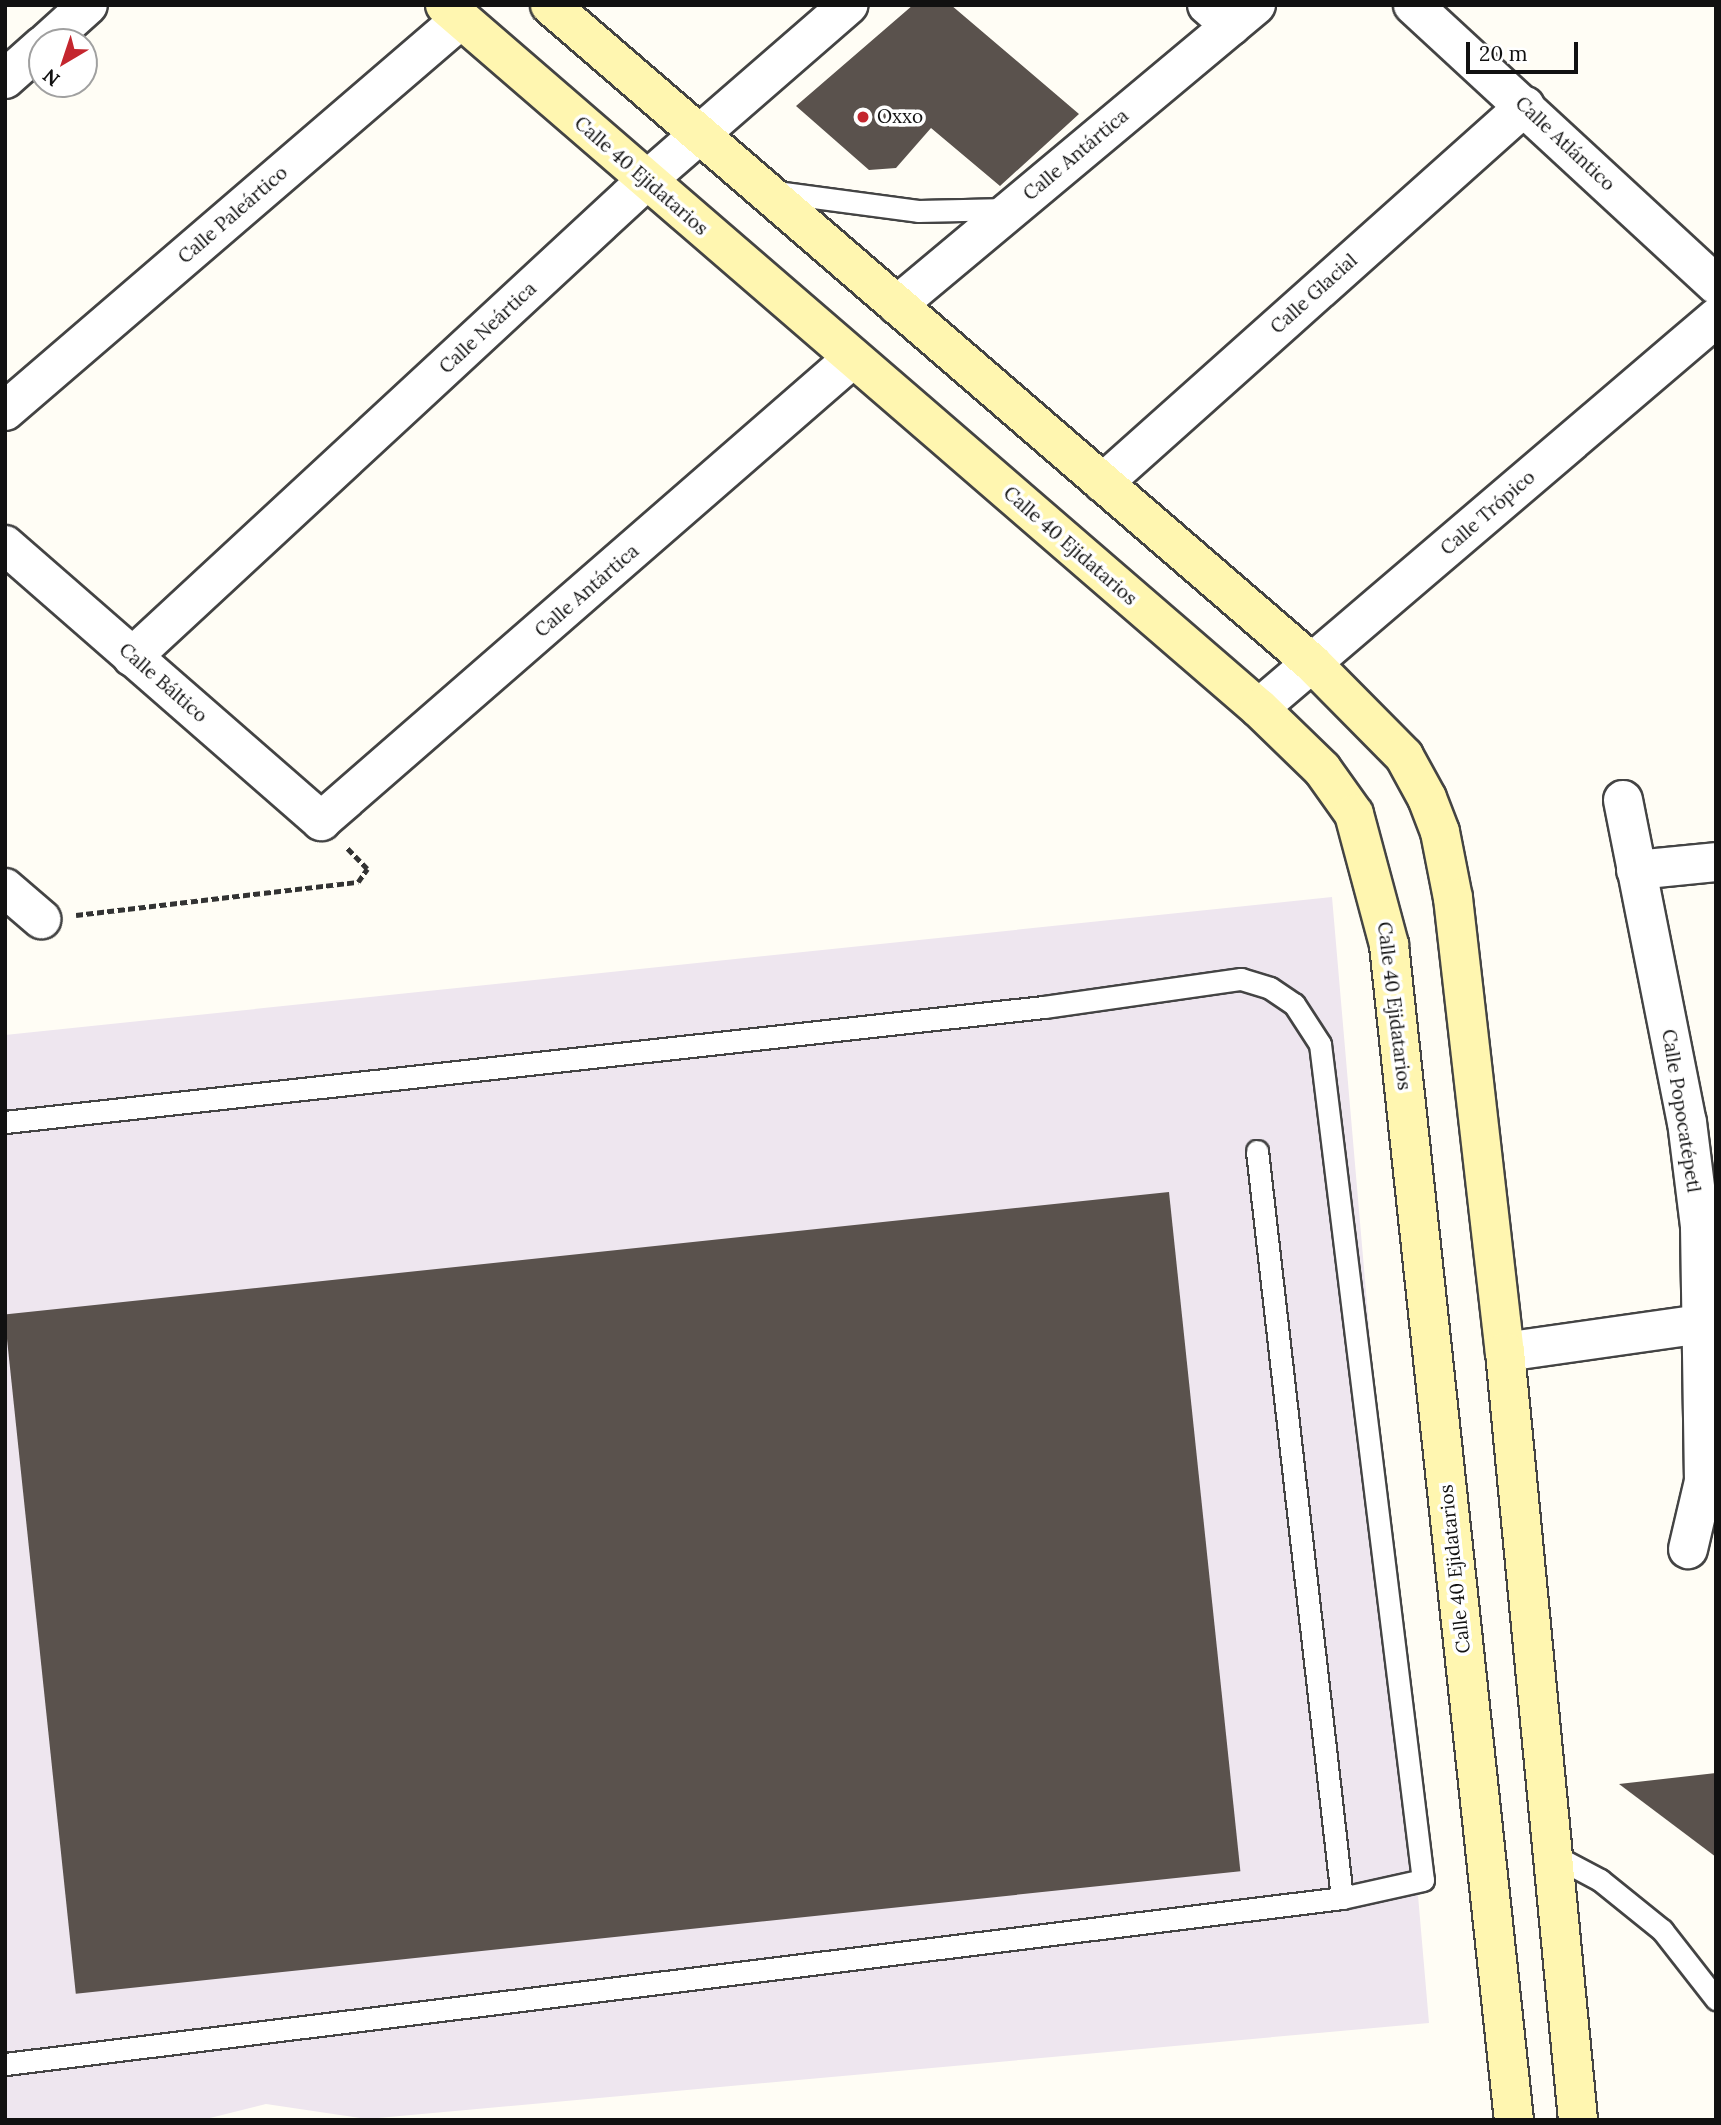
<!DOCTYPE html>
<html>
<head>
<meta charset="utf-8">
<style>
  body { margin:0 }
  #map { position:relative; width:1721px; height:2125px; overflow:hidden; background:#fffdf5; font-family:Lora,serif }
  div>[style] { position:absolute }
  .industrial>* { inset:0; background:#eee6ef }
  .building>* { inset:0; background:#5a524d; transform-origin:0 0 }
  .path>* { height:4.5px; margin-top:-2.25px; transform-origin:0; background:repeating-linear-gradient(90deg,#333 0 7px,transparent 0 10.5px) }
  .roads { filter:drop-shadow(2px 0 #444) drop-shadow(-2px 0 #444) drop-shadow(0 2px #444) drop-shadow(0 -2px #444) }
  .service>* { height:21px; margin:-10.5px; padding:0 10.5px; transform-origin:10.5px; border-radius:10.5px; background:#fff }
  .minor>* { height:38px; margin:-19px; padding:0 19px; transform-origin:19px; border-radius:19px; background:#fff }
  .secondary>* { height:38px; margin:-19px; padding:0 19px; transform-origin:19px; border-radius:19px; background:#fff6b0 }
  .dots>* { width:19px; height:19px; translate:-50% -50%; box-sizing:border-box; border:4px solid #fff; border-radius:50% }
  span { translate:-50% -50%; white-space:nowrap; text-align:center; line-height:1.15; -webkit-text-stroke:7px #fff; paint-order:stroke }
  .poi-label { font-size:19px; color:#111 }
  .left { translate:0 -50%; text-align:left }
  .street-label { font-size:19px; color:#111 }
  .frame { position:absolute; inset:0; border:7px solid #111; pointer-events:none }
  .north { position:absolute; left:28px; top:28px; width:70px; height:70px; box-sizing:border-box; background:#fff; border:2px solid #a0a0a0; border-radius:50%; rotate:219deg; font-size:19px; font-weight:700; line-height:28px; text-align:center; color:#111 }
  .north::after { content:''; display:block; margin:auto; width:24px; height:32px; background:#c4262e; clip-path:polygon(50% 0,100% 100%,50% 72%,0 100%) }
  .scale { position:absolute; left:1466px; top:42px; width:112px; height:32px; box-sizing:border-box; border:4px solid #111; border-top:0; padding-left:9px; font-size:21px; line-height:24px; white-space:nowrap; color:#111; -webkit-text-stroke:5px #fff; paint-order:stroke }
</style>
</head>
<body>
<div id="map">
  <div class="industrial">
    <i style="clip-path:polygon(1332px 897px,1429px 2023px,367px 2119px,266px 2104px,202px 2120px,5px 2120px,5px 1035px)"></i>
  </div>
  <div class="building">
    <i style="clip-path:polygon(913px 5px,951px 5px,1079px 114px,1000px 186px,931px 128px,896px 168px,869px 170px,796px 106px)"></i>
    <i style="left:1169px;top:1192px;width:683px;height:1171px;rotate:84deg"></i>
    <i style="clip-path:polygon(1716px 1773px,1716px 1857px,1619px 1784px)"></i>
  </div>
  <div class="path">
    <i style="left:76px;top:915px;width:284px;rotate:-6.7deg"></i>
    <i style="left:358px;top:882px;width:16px;rotate:-55deg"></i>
    <i style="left:367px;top:869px;width:30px;rotate:-134deg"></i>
  </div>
  <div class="roads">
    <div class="service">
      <i style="left:776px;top:192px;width:143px;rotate:7.6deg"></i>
      <i style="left:918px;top:211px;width:90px;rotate:-1.3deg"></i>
      <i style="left:5px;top:1122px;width:1045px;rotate:-6.32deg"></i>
      <i style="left:1044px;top:1007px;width:199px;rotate:-8.1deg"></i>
      <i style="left:1241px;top:979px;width:30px;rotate:17deg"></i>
      <i style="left:1270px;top:988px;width:29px;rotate:34deg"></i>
      <i style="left:1294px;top:1004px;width:48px;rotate:57deg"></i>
      <i style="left:1320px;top:1044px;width:842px;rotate:82.98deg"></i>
      <i style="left:1423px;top:1880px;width:83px;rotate:167.5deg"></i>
      <i style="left:1342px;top:1898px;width:1347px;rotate:172.92deg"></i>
      <i style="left:1257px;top:1151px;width:752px;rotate:83.51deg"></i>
      <i style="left:1553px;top:1855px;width:53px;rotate:28deg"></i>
      <i style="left:1600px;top:1880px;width:80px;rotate:38.9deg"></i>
      <i style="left:1662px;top:1930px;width:88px;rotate:52deg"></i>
    </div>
    <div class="minor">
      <i style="left:1207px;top:5px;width:32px;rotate:41deg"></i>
      <i style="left:1413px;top:5px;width:413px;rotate:42.7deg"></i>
      <i style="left:47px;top:42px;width:55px;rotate:-42.1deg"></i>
      <i style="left:5px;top:79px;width:50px;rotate:-41.7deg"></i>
      <i style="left:897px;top:305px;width:468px;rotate:-39.9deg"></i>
      <i style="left:5px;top:411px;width:601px;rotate:-40.68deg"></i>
      <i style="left:1103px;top:483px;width:566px;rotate:-41.78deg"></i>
      <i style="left:5px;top:545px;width:420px;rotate:41.1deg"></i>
      <i style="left:321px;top:821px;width:704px;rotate:-41.03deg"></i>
      <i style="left:132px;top:657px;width:702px;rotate:-42.81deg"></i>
      <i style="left:647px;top:180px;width:267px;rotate:-41deg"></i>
      <i style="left:1259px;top:708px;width:601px;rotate:-40.48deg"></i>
      <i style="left:1623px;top:800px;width:328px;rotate:78.8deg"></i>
      <i style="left:1687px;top:1122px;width:106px;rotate:82.9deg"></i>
      <i style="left:1700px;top:1227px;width:254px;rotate:89.1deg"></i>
      <i style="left:1704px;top:1481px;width:70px;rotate:103.2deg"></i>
      <i style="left:1636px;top:870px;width:80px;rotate:-5.7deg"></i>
      <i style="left:5px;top:888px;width:48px;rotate:40.7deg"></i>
      <i style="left:1505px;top:1352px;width:198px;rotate:-8.1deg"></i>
    </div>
    <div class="secondary">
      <i style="left:445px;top:5px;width:1076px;rotate:40.82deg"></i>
      <i style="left:1259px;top:708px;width:88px;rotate:44.1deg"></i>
      <i style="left:1322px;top:769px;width:55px;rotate:54.6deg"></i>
      <i style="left:1354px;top:814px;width:136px;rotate:75deg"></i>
      <i style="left:1389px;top:945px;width:1182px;rotate:83.93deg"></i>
      <i style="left:550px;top:5px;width:1007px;rotate:40.81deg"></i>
      <i style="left:1312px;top:663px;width:131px;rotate:45.3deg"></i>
      <i style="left:1404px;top:756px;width:48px;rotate:61.3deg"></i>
      <i style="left:1427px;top:798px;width:36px;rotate:69deg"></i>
      <i style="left:1440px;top:832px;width:67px;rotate:78.9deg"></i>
      <i style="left:1453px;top:898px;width:457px;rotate:83.5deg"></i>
      <i style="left:1505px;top:1352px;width:771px;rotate:84.57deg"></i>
    </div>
  </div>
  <div class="dots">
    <i style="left:863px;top:117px;background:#c4262e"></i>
  </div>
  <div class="poi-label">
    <span class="left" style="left:877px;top:117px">Oxxo</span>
  </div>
  <div class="street-label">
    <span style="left:1565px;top:144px;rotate:43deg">Calle Atlántico</span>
    <span style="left:1076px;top:155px;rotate:-40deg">Calle Antártica</span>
    <span style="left:641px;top:176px;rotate:41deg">Calle 40 Ejidatarios</span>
    <span style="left:233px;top:215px;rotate:-41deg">Calle Paleártico</span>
    <span style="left:1314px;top:294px;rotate:-42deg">Calle Glacial</span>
    <span style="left:488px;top:328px;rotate:-43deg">Calle Neártica</span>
    <span style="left:1488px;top:513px;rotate:-41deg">Calle Trópico</span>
    <span style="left:1070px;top:546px;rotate:41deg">Calle 40 Ejidatarios</span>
    <span style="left:587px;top:591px;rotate:-41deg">Calle Antártica</span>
    <span style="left:163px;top:683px;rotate:41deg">Calle Báltico</span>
    <span style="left:1394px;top:1006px;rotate:83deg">Calle 40 Ejidatarios</span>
    <span style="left:1681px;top:1111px;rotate:81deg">Calle Popocatépetl</span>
    <span style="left:1455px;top:1569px;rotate:-96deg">Calle 40 Ejidatarios</span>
  </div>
  <div class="frame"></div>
  <div class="north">N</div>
  <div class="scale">20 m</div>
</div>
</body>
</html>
